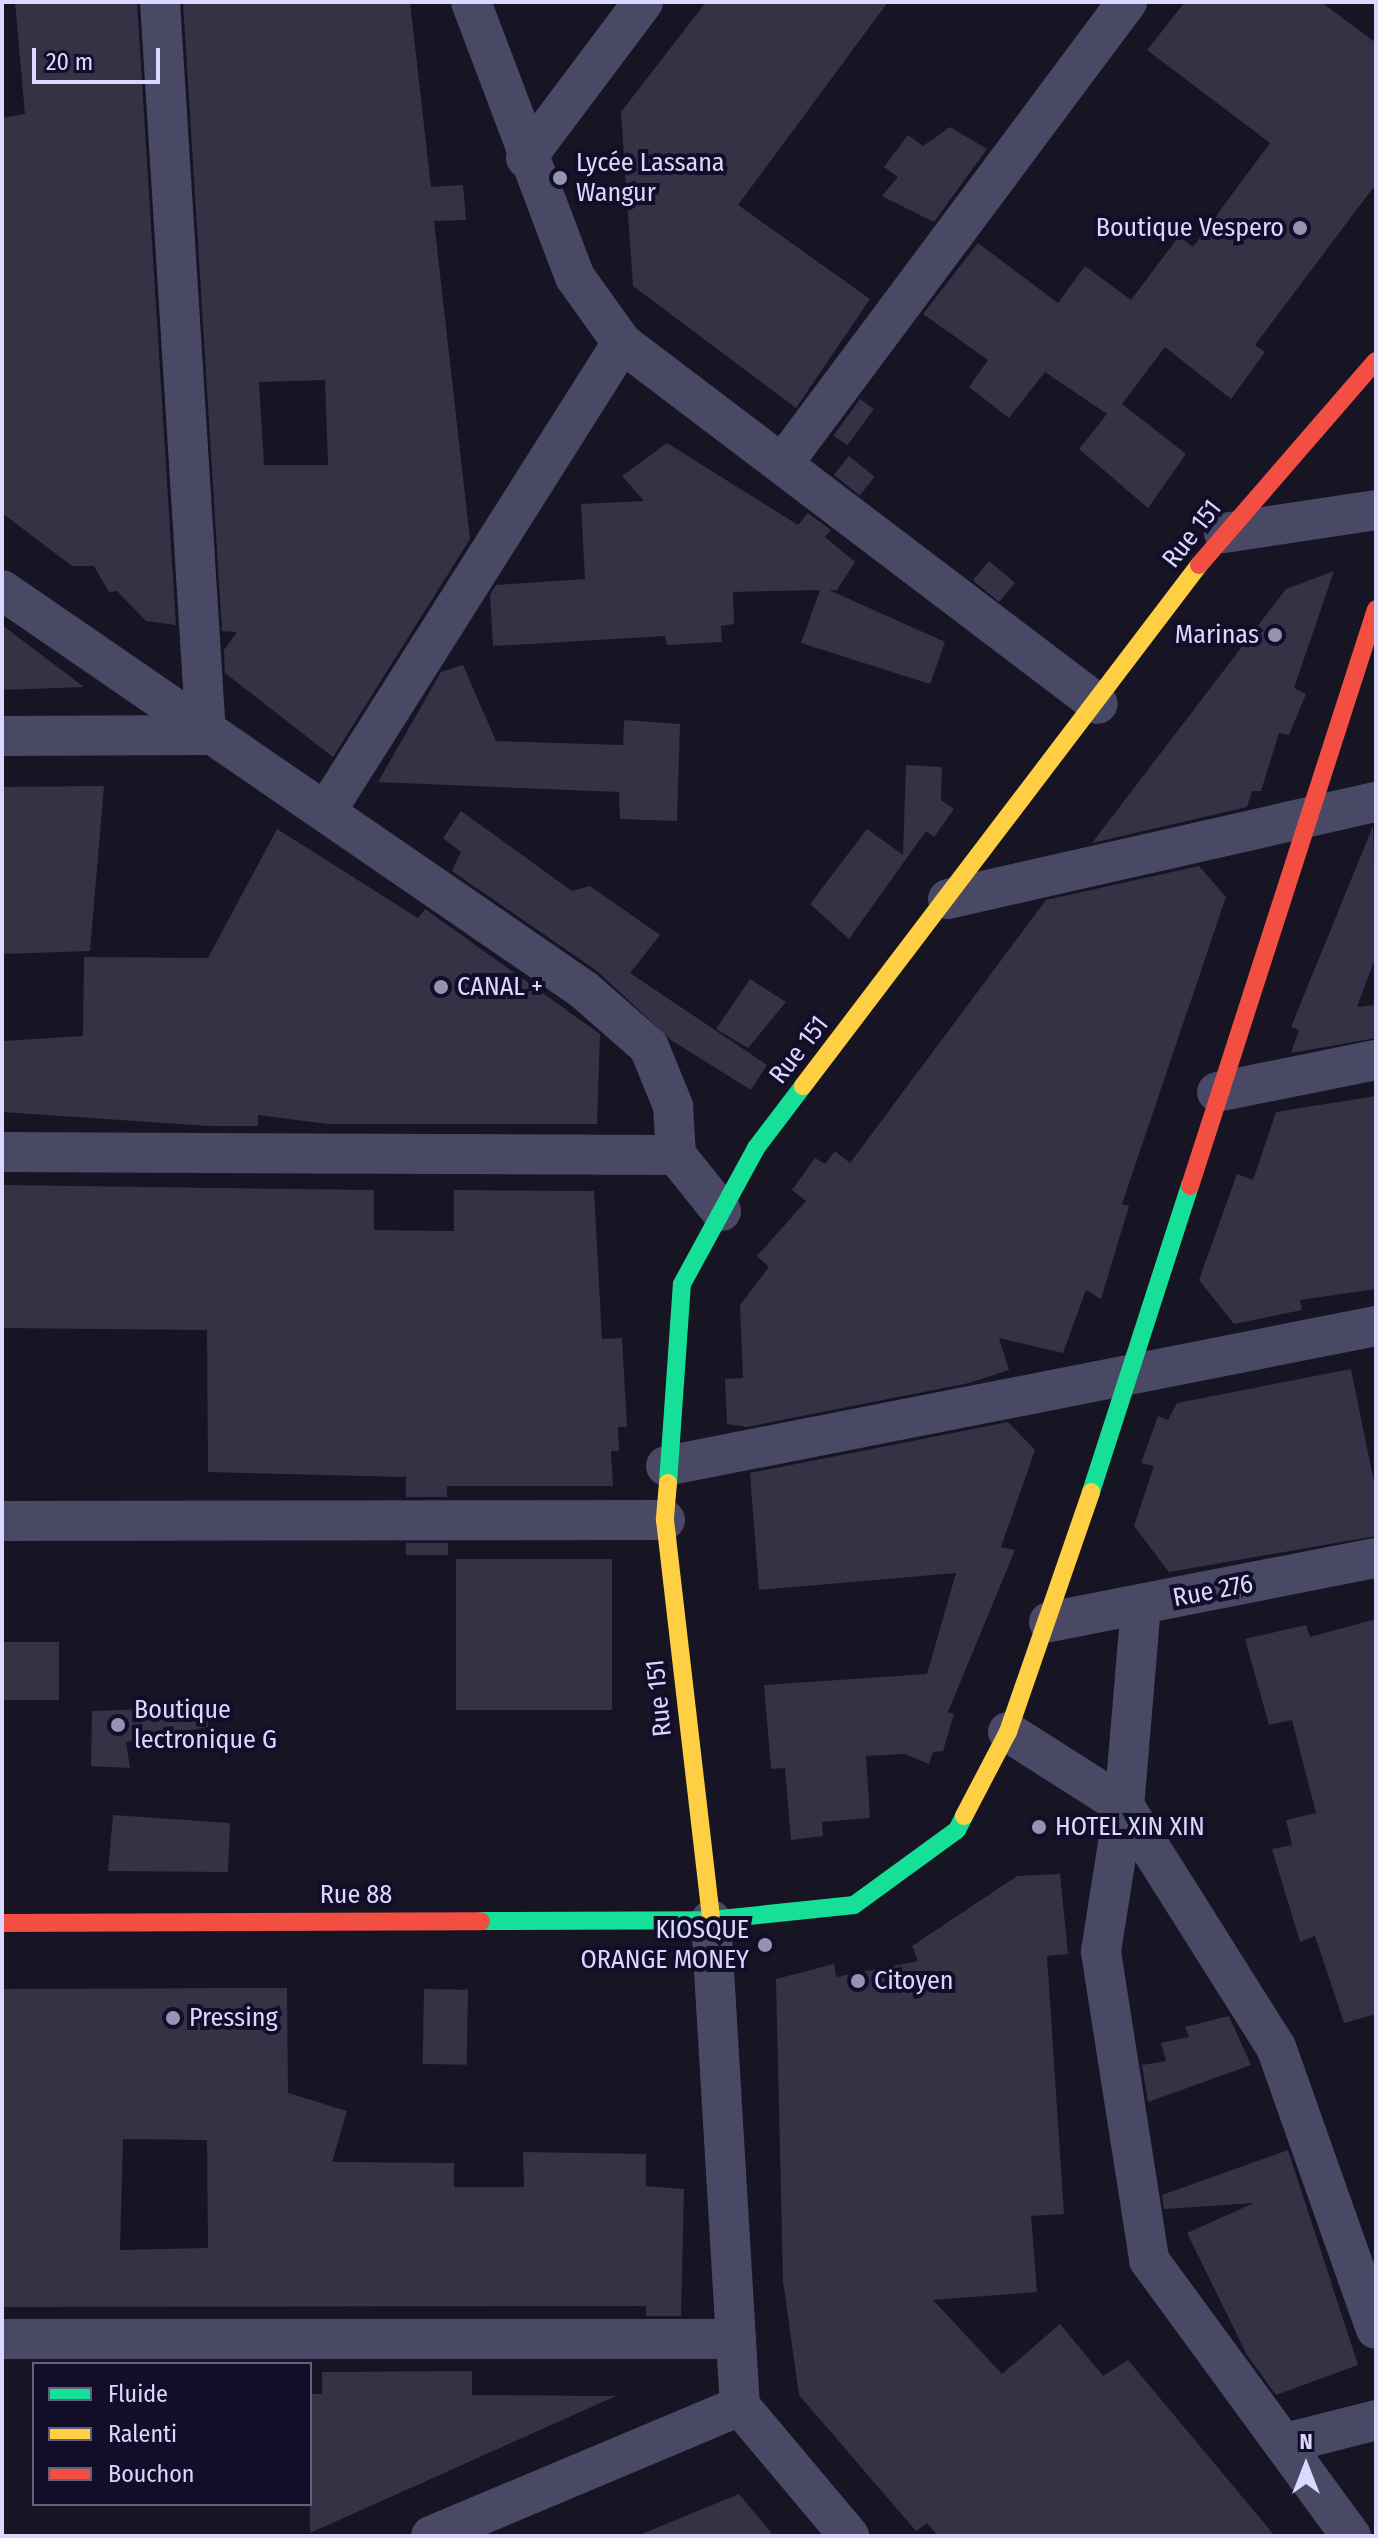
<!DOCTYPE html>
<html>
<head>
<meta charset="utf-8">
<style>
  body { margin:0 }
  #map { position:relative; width:1378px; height:2538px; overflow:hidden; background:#171424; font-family:"Fira Sans Condensed",sans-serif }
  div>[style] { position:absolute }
  .building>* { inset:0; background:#353246; transform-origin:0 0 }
  .street>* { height:40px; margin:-20px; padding:0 20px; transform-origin:20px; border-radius:20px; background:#494965 }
  .fast>* { height:18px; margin:-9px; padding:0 9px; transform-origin:9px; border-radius:9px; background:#16e098 }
  .slow>* { height:18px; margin:-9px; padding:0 9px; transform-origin:9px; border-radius:9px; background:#ffcf43 }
  .jam>* { height:18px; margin:-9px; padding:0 9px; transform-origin:9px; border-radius:9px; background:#f24e42 }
  .dots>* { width:22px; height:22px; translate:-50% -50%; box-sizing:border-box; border:4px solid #120e2a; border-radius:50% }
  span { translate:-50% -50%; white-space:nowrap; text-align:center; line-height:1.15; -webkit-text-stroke:8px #120e2a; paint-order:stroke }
  .poi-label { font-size:26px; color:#dbd8ff }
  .left { translate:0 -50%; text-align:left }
  .right { translate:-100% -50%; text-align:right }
  .street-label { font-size:26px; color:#dbd8ff }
  .frame { position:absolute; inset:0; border:4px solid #dbd8ff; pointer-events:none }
  .legend { position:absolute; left:32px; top:2362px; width:280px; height:144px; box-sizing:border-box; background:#120e2a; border:2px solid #625f7f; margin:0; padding:10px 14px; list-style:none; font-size:24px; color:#dbd8ff }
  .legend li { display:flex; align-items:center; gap:16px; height:40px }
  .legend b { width:40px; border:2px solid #625f7f }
  .north { position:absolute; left:1266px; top:2426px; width:80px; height:80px; -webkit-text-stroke:6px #120e2a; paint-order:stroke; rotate:0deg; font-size:22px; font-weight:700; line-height:32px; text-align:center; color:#dbd8ff }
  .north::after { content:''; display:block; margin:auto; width:28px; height:36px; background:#dbd8ff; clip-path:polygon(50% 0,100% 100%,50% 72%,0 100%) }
  .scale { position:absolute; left:32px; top:48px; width:128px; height:36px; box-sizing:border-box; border:4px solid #dbd8ff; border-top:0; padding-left:10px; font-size:24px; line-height:28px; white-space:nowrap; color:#dbd8ff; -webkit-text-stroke:6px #120e2a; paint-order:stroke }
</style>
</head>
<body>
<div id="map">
  <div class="building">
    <i style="clip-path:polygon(15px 2px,137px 2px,176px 625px,146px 621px,117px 591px,109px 592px,94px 566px,72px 566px,2px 513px,2px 118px,25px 114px)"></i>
    <i style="clip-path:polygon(evenodd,183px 2px,410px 2px,431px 187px,463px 185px,466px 220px,434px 221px,470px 539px,333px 757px,225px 673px,224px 650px,237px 632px,222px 631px,183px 2px,325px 380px,328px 465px,264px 465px,259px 382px,325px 380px)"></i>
    <i style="clip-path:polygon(706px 2px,888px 2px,738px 205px,870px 299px,796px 408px,633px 286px,621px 112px)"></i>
    <i style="clip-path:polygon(1185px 2px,1321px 2px,1376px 43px,1376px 184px,1255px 345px,1265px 352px,1231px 399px,1165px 347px,1122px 404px,1186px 454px,1148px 508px,1079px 449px,1107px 414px,1045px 372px,1009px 418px,969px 387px,988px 360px,923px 314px,978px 243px,1058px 303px,1085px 266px,1131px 300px,1179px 236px,1193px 247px,1270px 143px,1147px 50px)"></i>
    <i style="clip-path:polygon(950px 127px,987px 149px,934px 222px,882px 196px,898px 177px,884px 167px,908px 135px,923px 146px)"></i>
    <i style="left:860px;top:399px;width:17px;height:45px;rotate:36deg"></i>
    <i style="clip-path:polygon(667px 443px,798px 525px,808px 513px,831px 530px,825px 537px,855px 562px,837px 590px,829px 590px,945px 642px,930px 684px,801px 643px,820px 590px,733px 592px,734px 624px,721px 626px,722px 642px,667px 645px,665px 636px,493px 646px,490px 595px,496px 585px,585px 579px,581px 504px,644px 501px,622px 476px)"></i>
    <i style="left:849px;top:456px;width:33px;height:24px;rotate:39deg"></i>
    <i style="left:989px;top:561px;width:34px;height:25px;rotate:40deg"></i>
    <i style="clip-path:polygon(1334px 571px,1294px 688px,1306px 694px,1289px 735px,1279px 733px,1261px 791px,1252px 791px,1247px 807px,1092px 843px,1286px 589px)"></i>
    <i style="clip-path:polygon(2px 625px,84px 687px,2px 690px)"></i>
    <i style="clip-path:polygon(463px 665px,496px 741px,623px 745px,624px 720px,680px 724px,677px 821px,620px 819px,619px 792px,378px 782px,441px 672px)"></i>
    <i style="clip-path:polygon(906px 765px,942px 767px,941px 800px,954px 809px,934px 837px,926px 831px,849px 939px,810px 904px,867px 829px,903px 855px)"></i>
    <i style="clip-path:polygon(104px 786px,90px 951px,2px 954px,2px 787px)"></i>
    <i style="clip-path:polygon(461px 811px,572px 891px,590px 886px,660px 935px,630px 973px,767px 1065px,751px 1090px,671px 1040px,597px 971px,452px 871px,461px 852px,443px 838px)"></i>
    <i style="clip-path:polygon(1373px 826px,1376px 956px,1357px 1007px,1376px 1005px,1376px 1038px,1291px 1053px,1299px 1030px,1291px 1027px)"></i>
    <i style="clip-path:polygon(277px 829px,418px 918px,425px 909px,600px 1034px,597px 1124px,328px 1124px,258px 1115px,258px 1126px,209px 1126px,2px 1112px,2px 1041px,83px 1036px,84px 957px,208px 958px)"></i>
    <i style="clip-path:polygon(1199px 866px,1226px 897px,1122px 1204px,1129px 1206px,1101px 1299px,1086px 1290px,1063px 1353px,999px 1338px,1009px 1370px,969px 1383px,747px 1427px,727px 1424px,725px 1379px,743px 1378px,740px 1305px,769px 1267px,757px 1256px,806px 1201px,792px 1190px,815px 1158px,825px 1164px,835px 1151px,850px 1163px,1046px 900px)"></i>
    <i style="clip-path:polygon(750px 979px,786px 1002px,748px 1048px,716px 1029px)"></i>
    <i style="clip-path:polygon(1376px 1096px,1376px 1289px,1300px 1300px,1302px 1310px,1234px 1324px,1199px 1280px,1237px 1174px,1253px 1180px,1276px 1112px)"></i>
    <i style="clip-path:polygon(2px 1185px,374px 1190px,374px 1230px,454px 1231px,454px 1190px,594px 1191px,602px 1339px,622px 1338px,627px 1427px,618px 1427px,619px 1451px,611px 1451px,613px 1486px,447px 1486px,447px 1497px,406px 1497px,406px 1477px,208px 1472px,207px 1330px,2px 1328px)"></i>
    <i style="clip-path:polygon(1351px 1369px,1376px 1492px,1376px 1536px,1169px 1572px,1134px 1526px,1154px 1466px,1141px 1463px,1158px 1416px,1168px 1420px,1177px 1403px)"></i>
    <i style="clip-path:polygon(1008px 1422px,1035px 1450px,1001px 1547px,1015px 1550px,948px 1712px,954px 1714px,943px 1751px,933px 1752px,929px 1764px,905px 1754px,866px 1756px,870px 1818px,822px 1822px,823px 1836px,791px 1840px,785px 1768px,771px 1769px,764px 1685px,927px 1674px,956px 1573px,759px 1590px,750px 1473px)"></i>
    <i style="left:406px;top:1543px;width:42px;height:12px"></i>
    <i style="left:456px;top:1559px;width:156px;height:151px"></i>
    <i style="clip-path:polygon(1376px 1619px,1376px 2014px,1344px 2023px,1315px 1936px,1300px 1942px,1272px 1849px,1292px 1845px,1286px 1820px,1316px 1813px,1292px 1720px,1269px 1725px,1245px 1639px,1306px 1625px,1310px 1637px)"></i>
    <i style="left:2px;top:1642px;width:57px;height:58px"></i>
    <i style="clip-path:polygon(206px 1707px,208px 1727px,126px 1742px,130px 1768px,91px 1766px,92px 1711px)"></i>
    <i style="clip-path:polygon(113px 1815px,230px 1823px,228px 1872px,108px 1871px)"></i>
    <i style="clip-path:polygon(1060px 1874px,1068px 1954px,1047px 1956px,1064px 2214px,1031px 2216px,1037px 2292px,933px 2300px,1002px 2374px,1060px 2324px,1103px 2376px,1128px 2360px,1275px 2536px,938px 2536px,927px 2523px,916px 2531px,799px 2395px,783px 2281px,776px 1979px,834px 1964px,836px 1977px,918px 1961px,912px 1946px,1017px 1876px)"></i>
    <i style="clip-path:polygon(evenodd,287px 1988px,288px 2093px,347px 2111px,332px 2162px,454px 2163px,454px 2187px,524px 2187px,523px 2152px,646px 2154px,646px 2186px,684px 2189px,681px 2316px,646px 2316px,646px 2306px,2px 2307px,2px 1989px,287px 1988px,123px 2139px,207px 2140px,208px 2248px,120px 2250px,123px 2139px)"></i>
    <i style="left:424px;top:1989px;width:44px;height:75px;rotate:1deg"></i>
    <i style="clip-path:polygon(1229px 2016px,1251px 2065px,1148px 2102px,1142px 2065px,1166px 2061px,1161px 2043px,1189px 2037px,1185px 2027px)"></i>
    <i style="clip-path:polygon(1288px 2150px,1358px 2365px,1276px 2395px,1247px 2355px,1187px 2233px,1254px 2203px,1164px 2209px,1162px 2195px)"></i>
    <i style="clip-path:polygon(472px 2371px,472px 2395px,616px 2396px,310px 2533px,310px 2394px,322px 2394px,322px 2372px)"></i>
    <i style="clip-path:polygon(739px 2494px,774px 2536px,640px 2536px,639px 2535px)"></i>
  </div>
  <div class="street">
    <i style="left:471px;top:2px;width:294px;rotate:69.3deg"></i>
    <i style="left:575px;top:277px;width:81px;rotate:54.5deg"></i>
    <i style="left:622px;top:343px;width:597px;rotate:37.18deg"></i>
    <i style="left:526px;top:158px;width:195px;rotate:-53.1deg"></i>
    <i style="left:784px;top:462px;width:574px;rotate:-53.29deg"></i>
    <i style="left:1224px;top:533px;width:154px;rotate:-8.6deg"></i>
    <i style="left:2px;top:590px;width:706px;rotate:34.5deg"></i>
    <i style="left:584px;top:990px;width:86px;rotate:41.2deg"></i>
    <i style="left:649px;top:1047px;width:64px;rotate:67.9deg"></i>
    <i style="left:673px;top:1106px;width:49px;rotate:86.5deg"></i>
    <i style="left:676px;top:1155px;width:72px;rotate:51.2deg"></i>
    <i style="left:2px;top:736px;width:204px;rotate:-0.3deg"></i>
    <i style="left:206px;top:735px;width:734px;rotate:-93.59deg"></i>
    <i style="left:328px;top:808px;width:550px;rotate:-57.7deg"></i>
    <i style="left:948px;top:899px;width:439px;rotate:-12.8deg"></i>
    <i style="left:1217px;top:1092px;width:162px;rotate:-11.4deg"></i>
    <i style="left:2px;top:1152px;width:674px;rotate:0.26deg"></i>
    <i style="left:666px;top:1466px;width:724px;rotate:-11.15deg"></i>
    <i style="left:2px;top:1521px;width:663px;rotate:-0.09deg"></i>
    <i style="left:1141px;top:1605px;width:202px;rotate:94.8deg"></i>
    <i style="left:1124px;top:1806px;width:285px;rotate:57.8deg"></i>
    <i style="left:1276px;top:2047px;width:299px;rotate:70.5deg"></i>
    <i style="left:1049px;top:1622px;width:333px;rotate:-11.1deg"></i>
    <i style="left:1008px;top:1732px;width:138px;rotate:32.5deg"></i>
    <i style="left:1124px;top:1806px;width:148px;rotate:99deg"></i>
    <i style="left:1101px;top:1952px;width:312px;rotate:81.1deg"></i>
    <i style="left:1149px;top:2260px;width:342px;rotate:53.8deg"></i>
    <i style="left:711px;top:1920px;width:487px;rotate:86.6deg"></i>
    <i style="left:740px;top:2406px;width:170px;rotate:50deg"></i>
    <i style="left:2px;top:2339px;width:734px"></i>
    <i style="left:1286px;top:2443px;width:93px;rotate:-14.3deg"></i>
    <i style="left:431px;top:2536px;width:335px;rotate:-22.8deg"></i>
  </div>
  <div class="fast">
    <i style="left:668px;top:1483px;width:199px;rotate:-86deg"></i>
    <i style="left:682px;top:1284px;width:155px;rotate:-61.4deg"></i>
    <i style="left:756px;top:1148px;width:78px;rotate:-52.8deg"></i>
    <i style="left:1091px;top:1492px;width:322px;rotate:-72.1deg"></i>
    <i style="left:481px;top:1921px;width:230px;rotate:-0.2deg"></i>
    <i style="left:711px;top:1920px;width:144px;rotate:-6deg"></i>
    <i style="left:854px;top:1905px;width:127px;rotate:-36.1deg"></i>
    <i style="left:957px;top:1830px;width:16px;rotate:-63deg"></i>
  </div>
  <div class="slow">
    <i style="left:803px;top:1086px;width:654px;rotate:-52.76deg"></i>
    <i style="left:668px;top:1483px;width:37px;rotate:95deg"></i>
    <i style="left:665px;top:1520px;width:403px;rotate:83.4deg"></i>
    <i style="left:964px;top:1816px;width:95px;rotate:-62.4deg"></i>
    <i style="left:1008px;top:1732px;width:254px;rotate:-70.9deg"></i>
  </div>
  <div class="jam">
    <i style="left:1199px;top:565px;width:270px;rotate:-49.1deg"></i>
    <i style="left:1190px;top:1186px;width:606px;rotate:-72.13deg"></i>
    <i style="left:2px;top:1923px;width:479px;rotate:-0.2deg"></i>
  </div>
  <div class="dots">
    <i style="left:560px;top:178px;background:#9693b2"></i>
    <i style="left:1300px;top:228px;background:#9693b2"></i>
    <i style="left:1275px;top:635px;background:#9693b2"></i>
    <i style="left:441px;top:987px;background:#9693b2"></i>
    <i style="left:118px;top:1725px;background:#9693b2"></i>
    <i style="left:1039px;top:1827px;background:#9693b2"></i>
    <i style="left:765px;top:1945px;background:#9693b2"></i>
    <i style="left:858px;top:1981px;background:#9693b2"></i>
    <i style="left:173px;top:2018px;background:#9693b2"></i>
  </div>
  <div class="poi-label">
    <span class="left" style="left:576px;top:178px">Lycée Lassana<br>Wangur</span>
    <span class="right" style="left:1284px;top:228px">Boutique Vespero</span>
    <span class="right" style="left:1259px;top:635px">Marinas</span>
    <span class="left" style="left:457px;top:987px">CANAL +</span>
    <span class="left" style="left:134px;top:1725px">Boutique<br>lectronique G</span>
    <span class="left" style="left:1055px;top:1827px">HOTEL XIN XIN</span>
    <span class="right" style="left:749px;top:1945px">KIOSQUE<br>ORANGE MONEY</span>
    <span class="left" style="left:874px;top:1981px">Citoyen</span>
    <span class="left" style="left:189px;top:2018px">Pressing</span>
  </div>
  <div class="street-label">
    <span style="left:1192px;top:534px;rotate:-52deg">Rue 151</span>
    <span style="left:799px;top:1050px;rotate:-52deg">Rue 151</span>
    <span style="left:1213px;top:1591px;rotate:-11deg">Rue 276</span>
    <span style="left:659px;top:1698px;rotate:-96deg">Rue 151</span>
    <span style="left:356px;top:1895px">Rue 88</span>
  </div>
  <div class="frame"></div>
  <ul class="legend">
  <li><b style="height:10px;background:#16e098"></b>Fluide</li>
  <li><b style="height:10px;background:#ffcf43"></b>Ralenti</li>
  <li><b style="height:10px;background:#f24e42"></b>Bouchon</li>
  </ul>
  <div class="north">N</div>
  <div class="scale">20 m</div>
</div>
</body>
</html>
